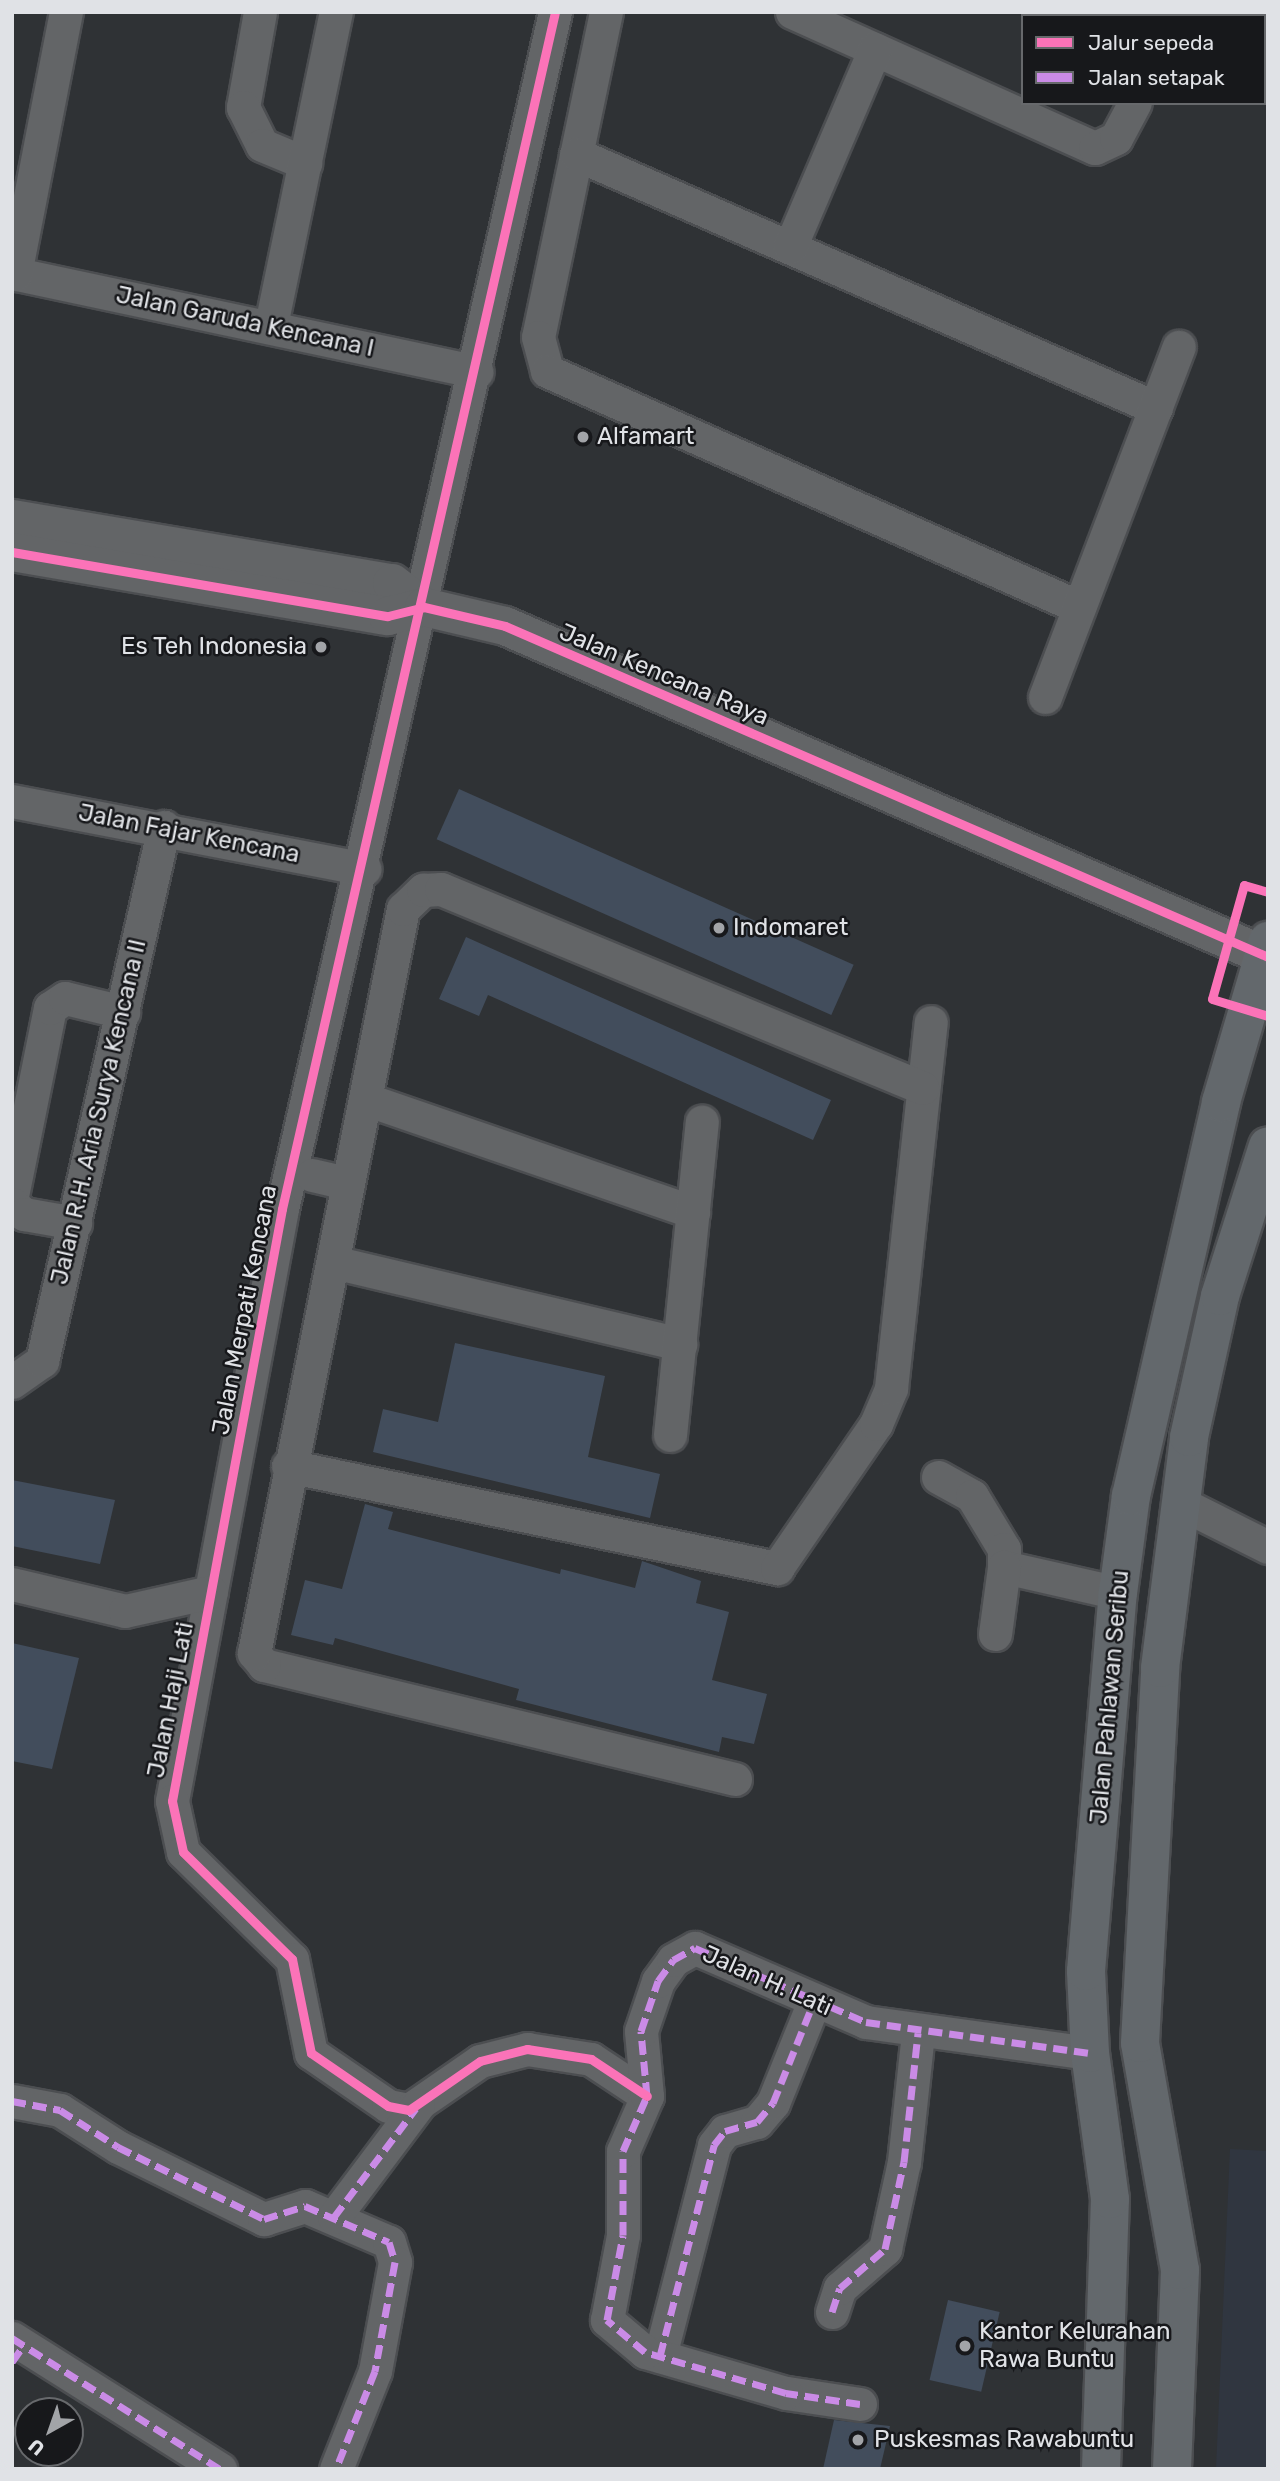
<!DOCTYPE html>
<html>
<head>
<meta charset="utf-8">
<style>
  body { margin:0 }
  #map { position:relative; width:1280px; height:2481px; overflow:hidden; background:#2f3235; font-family:Rubik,sans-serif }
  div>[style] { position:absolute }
  .built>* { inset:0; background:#303640 }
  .building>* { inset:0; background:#424d5c; transform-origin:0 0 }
  .roads { filter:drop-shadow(2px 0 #4c4e51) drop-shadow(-2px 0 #4c4e51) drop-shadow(0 2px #4c4e51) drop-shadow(0 -2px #4c4e51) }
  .street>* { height:33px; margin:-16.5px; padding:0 16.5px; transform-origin:16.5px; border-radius:16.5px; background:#636567 }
  .secondary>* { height:38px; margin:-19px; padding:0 19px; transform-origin:19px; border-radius:19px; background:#636567 }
  .primary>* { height:38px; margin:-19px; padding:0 19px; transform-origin:19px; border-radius:19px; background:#63686c }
  .quiet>* { height:7px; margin-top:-3.5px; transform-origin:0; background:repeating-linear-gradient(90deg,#ca8be6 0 14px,transparent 0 21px) }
  .cycleway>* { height:9px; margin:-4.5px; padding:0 4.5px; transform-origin:4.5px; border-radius:4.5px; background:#fb73b8 }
  .dots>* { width:19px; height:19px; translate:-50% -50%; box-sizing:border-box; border:4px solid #17181b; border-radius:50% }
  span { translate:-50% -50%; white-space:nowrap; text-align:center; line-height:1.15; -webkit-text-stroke:5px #17181b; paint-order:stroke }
  .street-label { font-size:24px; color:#e0e2e6 }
  .poi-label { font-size:24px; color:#e0e2e6 }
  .left { translate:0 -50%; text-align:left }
  .right { translate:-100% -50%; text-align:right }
  .frame { position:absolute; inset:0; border:14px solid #e0e2e6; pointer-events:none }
  .legend { position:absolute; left:1021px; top:14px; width:245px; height:91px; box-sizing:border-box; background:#17181b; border:2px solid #67696c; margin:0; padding:9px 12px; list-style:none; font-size:21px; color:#e0e2e6 }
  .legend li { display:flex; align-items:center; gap:14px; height:35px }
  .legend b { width:35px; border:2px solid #67696c }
  .north { position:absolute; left:14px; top:2397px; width:70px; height:70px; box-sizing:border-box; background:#17181b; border:2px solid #67696c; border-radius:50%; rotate:220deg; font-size:19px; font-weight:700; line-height:28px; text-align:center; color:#e0e2e6 }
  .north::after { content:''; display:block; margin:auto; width:24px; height:32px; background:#a2a4a8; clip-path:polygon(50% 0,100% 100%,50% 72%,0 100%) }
</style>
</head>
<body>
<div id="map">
  <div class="built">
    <i style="clip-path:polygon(1230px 2149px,1268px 2151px,1268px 2469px,1216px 2469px)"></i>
  </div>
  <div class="building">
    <i style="left:459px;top:789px;width:432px;height:55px;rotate:24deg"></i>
    <i style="clip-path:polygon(466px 937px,831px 1100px,813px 1140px,488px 995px,479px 1016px,439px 999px)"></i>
    <i style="clip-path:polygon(455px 1343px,605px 1376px,588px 1457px,660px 1474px,650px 1518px,373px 1452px,383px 1409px,438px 1422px)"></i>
    <i style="clip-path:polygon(12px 1480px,115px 1500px,100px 1564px,12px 1546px)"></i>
    <i style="clip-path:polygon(365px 1504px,393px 1512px,388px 1529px,560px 1574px,561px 1569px,635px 1588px,642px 1561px,701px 1581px,696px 1603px,729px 1612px,712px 1680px,767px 1694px,754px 1744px,722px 1737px,719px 1752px,516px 1700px,519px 1689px,335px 1638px,333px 1645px,291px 1635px,305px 1580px,342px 1589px)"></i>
    <i style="clip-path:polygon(12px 1643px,79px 1658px,52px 1769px,12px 1761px)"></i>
    <i style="left:948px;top:2300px;width:53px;height:82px;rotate:13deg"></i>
    <i style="clip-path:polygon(834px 2420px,890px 2426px,880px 2469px,823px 2469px)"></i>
  </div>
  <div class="roads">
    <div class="street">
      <i style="left:260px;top:12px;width:97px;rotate:100.1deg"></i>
      <i style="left:243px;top:107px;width:42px;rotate:63.4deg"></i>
      <i style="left:262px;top:145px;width:47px;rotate:22.7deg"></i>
      <i style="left:555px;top:12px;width:1228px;rotate:102.85deg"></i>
      <i style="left:282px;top:1209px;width:602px;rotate:100.53deg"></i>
      <i style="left:172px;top:1801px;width:52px;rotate:77.8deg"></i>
      <i style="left:183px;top:1852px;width:153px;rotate:44.5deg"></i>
      <i style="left:292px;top:1959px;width:96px;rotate:78.6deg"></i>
      <i style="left:311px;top:2053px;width:93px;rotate:34.5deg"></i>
      <i style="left:388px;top:2106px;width:21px;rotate:11deg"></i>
      <i style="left:409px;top:2110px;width:86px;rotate:-34.6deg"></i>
      <i style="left:480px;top:2061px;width:49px;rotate:-14.3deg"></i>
      <i style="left:527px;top:2049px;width:65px;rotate:8.9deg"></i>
      <i style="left:591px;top:2059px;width:67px;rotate:33.5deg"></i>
      <i style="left:606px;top:12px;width:332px;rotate:101.8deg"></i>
      <i style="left:538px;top:337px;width:35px;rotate:75deg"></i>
      <i style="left:547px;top:371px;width:582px;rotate:23.92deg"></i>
      <i style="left:792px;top:12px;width:332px;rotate:24.2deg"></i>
      <i style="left:1095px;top:148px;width:23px;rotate:-25deg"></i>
      <i style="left:1116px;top:138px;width:40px;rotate:-62deg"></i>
      <i style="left:1226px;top:16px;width:7px;rotate:-34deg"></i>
      <i style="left:576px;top:154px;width:633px;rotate:23.65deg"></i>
      <i style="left:790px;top:247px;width:215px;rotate:-66.8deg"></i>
      <i style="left:12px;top:273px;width:475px;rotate:12deg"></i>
      <i style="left:15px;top:274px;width:267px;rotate:-79deg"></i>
      <i style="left:271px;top:325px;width:320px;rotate:-78.3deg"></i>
      <i style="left:1045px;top:697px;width:375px;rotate:-69.1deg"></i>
      <i style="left:12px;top:801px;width:359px;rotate:10.9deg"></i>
      <i style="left:368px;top:1100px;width:344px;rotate:19deg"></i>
      <i style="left:312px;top:1175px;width:37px;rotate:13deg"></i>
      <i style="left:12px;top:1196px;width:192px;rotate:-78.6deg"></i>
      <i style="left:50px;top:1008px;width:18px;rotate:-34deg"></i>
      <i style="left:65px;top:998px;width:60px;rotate:13.6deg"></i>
      <i style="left:12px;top:1204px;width:16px;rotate:40deg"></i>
      <i style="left:24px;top:1214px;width:52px;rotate:10deg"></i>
      <i style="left:333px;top:1262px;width:357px;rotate:13.3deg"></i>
      <i style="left:12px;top:1382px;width:37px;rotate:-35deg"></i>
      <i style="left:42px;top:1361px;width:548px;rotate:-77.13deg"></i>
      <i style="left:670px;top:1435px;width:315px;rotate:-84.2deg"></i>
      <i style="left:288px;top:1466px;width:500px;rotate:11.8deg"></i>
      <i style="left:777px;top:1568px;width:175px;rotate:-55.5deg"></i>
      <i style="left:876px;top:1424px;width:39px;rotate:-67deg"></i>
      <i style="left:891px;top:1388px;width:368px;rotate:-83.8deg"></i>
      <i style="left:938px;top:1477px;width:39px;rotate:29deg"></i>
      <i style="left:972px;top:1496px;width:62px;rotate:58.9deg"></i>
      <i style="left:1004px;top:1549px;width:18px;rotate:90deg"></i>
      <i style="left:1004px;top:1567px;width:117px;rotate:12.8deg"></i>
      <i style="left:1180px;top:1503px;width:98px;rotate:26.6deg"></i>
      <i style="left:12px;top:1584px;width:116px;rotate:13.4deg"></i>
      <i style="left:125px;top:1611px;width:88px;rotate:-12.5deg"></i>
      <i style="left:995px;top:1634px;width:68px;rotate:-82.3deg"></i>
      <i style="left:735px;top:1779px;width:485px;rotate:-166.4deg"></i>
      <i style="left:264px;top:1665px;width:16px;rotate:-130deg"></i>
      <i style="left:254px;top:1653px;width:759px;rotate:-78.68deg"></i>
      <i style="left:403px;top:909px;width:28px;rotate:-44deg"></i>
      <i style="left:423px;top:890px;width:18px;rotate:-3deg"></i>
      <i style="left:441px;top:889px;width:521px;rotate:22.43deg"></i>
      <i style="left:12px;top:2101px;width:49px;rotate:10.6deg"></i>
      <i style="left:60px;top:2110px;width:69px;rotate:32.5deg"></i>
      <i style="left:118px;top:2147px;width:163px;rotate:26.3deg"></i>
      <i style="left:264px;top:2219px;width:43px;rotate:-17.6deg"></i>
      <i style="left:305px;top:2206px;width:91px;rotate:23.2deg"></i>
      <i style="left:389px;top:2242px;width:21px;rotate:73deg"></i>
      <i style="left:395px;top:2262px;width:111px;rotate:100.4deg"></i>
      <i style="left:375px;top:2371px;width:105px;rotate:111.7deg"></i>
      <i style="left:334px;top:2217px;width:140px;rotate:-53.1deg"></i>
      <i style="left:832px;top:2312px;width:25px;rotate:-72deg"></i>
      <i style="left:840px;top:2288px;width:60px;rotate:-40.9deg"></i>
      <i style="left:885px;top:2249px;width:89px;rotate:-77.7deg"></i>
      <i style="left:904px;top:2162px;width:130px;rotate:-83.8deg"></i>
      <i style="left:12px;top:2338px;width:246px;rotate:32.2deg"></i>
      <i style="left:660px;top:2356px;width:218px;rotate:-75.6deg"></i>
      <i style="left:714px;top:2145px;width:18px;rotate:-52deg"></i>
      <i style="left:725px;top:2131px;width:33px;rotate:-16deg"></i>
      <i style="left:757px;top:2122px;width:25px;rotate:-50deg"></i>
      <i style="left:773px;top:2103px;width:107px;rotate:-68deg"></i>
      <i style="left:860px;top:2404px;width:75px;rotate:-171.5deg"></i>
      <i style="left:786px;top:2393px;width:147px;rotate:-163.8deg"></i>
      <i style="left:645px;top:2352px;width:50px;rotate:-139.9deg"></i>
      <i style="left:607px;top:2320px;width:86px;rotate:-79.3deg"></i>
      <i style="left:623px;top:2235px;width:84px;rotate:-90deg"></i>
      <i style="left:623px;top:2151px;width:60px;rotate:-66.4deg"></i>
      <i style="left:647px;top:2096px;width:65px;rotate:-95.3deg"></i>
      <i style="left:641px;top:2031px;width:53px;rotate:-71.2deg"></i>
      <i style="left:658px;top:1981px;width:26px;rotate:-54deg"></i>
      <i style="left:673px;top:1960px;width:25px;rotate:-29deg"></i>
      <i style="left:695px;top:1948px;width:186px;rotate:23.4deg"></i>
      <i style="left:866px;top:2022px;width:226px;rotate:7.9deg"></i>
    </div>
    <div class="secondary">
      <i style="left:12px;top:519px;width:385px;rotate:9.6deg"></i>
      <i style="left:392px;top:583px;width:40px;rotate:37deg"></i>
      <i style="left:12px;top:552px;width:381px;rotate:9.7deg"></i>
      <i style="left:388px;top:616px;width:37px;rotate:-14deg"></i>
      <i style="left:424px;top:607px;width:83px;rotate:13.2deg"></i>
      <i style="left:505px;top:626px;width:832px;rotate:23.45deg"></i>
    </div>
    <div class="primary">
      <i style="left:1101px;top:2469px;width:270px;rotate:-88.1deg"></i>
      <i style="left:1110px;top:2199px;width:147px;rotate:-97.8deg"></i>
      <i style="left:1090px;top:2053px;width:82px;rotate:-92.8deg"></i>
      <i style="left:1086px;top:1971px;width:379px;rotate:-85.2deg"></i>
      <i style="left:1118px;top:1593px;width:98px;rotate:-82.4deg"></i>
      <i style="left:1131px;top:1496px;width:404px;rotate:-77.1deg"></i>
      <i style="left:1221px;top:1102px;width:168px;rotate:-73.7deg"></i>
      <i style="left:1172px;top:2469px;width:199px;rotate:-87.7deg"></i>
      <i style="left:1180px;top:2270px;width:230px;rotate:-100deg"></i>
      <i style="left:1140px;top:2043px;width:376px;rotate:-86.9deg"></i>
      <i style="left:1160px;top:1668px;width:233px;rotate:-82.8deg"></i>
      <i style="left:1189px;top:1437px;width:144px;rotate:-77.6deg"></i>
      <i style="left:1220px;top:1296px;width:157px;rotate:-72.3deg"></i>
    </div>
  </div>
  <div class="quiet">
    <i style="left:12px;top:2101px;width:49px;rotate:10.6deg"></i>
    <i style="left:60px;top:2110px;width:69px;rotate:32.5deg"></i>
    <i style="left:118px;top:2147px;width:163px;rotate:26.3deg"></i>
    <i style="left:264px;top:2219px;width:43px;rotate:-17.6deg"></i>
    <i style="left:305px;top:2206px;width:91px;rotate:23.2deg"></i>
    <i style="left:389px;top:2242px;width:21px;rotate:73deg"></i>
    <i style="left:395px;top:2262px;width:111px;rotate:100.4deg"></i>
    <i style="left:375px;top:2371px;width:105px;rotate:111.7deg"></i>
    <i style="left:334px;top:2217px;width:136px;rotate:-53deg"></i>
    <i style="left:832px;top:2312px;width:25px;rotate:-72deg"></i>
    <i style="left:840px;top:2288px;width:60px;rotate:-40.9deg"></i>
    <i style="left:885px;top:2249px;width:89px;rotate:-77.7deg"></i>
    <i style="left:904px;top:2162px;width:130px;rotate:-83.8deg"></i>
    <i style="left:12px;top:2338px;width:246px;rotate:32.2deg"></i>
    <i style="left:660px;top:2356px;width:218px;rotate:-75.6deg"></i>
    <i style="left:714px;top:2145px;width:18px;rotate:-52deg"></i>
    <i style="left:725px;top:2131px;width:33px;rotate:-16deg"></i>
    <i style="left:757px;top:2122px;width:25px;rotate:-50deg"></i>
    <i style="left:773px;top:2103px;width:107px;rotate:-68deg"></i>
    <i style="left:12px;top:2362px;width:19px;rotate:-55deg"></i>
    <i style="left:860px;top:2404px;width:75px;rotate:-171.5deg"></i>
    <i style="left:786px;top:2393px;width:147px;rotate:-163.8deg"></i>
    <i style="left:645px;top:2352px;width:50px;rotate:-139.9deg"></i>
    <i style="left:607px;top:2320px;width:86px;rotate:-79.3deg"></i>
    <i style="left:623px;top:2235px;width:84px;rotate:-90deg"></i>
    <i style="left:623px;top:2151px;width:60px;rotate:-66.4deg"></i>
    <i style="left:647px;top:2096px;width:65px;rotate:-95.3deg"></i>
    <i style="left:641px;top:2031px;width:53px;rotate:-71.2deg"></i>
    <i style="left:658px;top:1981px;width:26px;rotate:-54deg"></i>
    <i style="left:673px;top:1960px;width:25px;rotate:-29deg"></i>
    <i style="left:695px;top:1948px;width:186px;rotate:23.4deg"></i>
    <i style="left:866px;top:2022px;width:226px;rotate:7.9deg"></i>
  </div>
  <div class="cycleway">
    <i style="left:555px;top:12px;width:1228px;rotate:102.85deg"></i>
    <i style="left:282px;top:1209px;width:602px;rotate:100.53deg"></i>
    <i style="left:172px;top:1801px;width:52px;rotate:77.8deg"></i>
    <i style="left:183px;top:1852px;width:153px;rotate:44.5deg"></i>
    <i style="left:292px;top:1959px;width:96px;rotate:78.6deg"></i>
    <i style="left:311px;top:2053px;width:93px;rotate:34.5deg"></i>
    <i style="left:388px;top:2106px;width:21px;rotate:11deg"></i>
    <i style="left:409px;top:2110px;width:86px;rotate:-34.6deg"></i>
    <i style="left:480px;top:2061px;width:49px;rotate:-14.3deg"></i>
    <i style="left:527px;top:2049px;width:65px;rotate:8.9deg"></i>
    <i style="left:591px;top:2059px;width:67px;rotate:33.5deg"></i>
    <i style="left:12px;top:552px;width:381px;rotate:9.7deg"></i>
    <i style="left:388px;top:616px;width:37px;rotate:-14deg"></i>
    <i style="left:424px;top:607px;width:83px;rotate:13.2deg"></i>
    <i style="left:505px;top:626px;width:832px;rotate:23.45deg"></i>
    <i style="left:1268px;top:892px;width:25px;rotate:-164deg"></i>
    <i style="left:1244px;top:885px;width:118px;rotate:105.7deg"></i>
    <i style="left:1212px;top:999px;width:59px;rotate:16.9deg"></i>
  </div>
  <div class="dots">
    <i style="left:583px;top:437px;background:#a2a4a8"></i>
    <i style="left:321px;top:647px;background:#a2a4a8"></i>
    <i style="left:719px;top:928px;background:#a2a4a8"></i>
    <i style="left:965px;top:2346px;background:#a2a4a8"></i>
    <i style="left:858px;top:2440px;background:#a2a4a8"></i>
  </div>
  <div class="street-label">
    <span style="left:245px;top:322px;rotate:12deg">Jalan Garuda Kencana I</span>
    <span style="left:664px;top:675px;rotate:23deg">Jalan Kencana Raya</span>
    <span style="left:189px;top:834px;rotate:11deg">Jalan Fajar Kencana</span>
    <span style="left:99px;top:1112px;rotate:-77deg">Jalan R.H. Aria Surya Kencana II</span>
    <span style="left:245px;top:1310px;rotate:-79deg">Jalan Merpati Kencana</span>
    <span style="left:1110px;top:1697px;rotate:-85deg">Jalan Pahlawan Seribu</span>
    <span style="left:171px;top:1700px;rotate:-79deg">Jalan Haji Lati</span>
    <span style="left:767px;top:1981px;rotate:24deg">Jalan H. Lati</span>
  </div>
  <div class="poi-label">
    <span class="left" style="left:597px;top:437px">Alfamart</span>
    <span class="right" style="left:307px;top:647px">Es Teh Indonesia</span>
    <span class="left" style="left:733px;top:928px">Indomaret</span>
    <span class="left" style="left:979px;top:2346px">Kantor Kelurahan<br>Rawa Buntu</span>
    <span class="left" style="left:874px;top:2440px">Puskesmas Rawabuntu</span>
  </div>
  <div class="frame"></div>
  <ul class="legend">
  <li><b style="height:9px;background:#fb73b8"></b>Jalur sepeda</li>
  <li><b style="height:9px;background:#ca8be6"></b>Jalan setapak</li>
  </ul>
  <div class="north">U</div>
</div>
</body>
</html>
